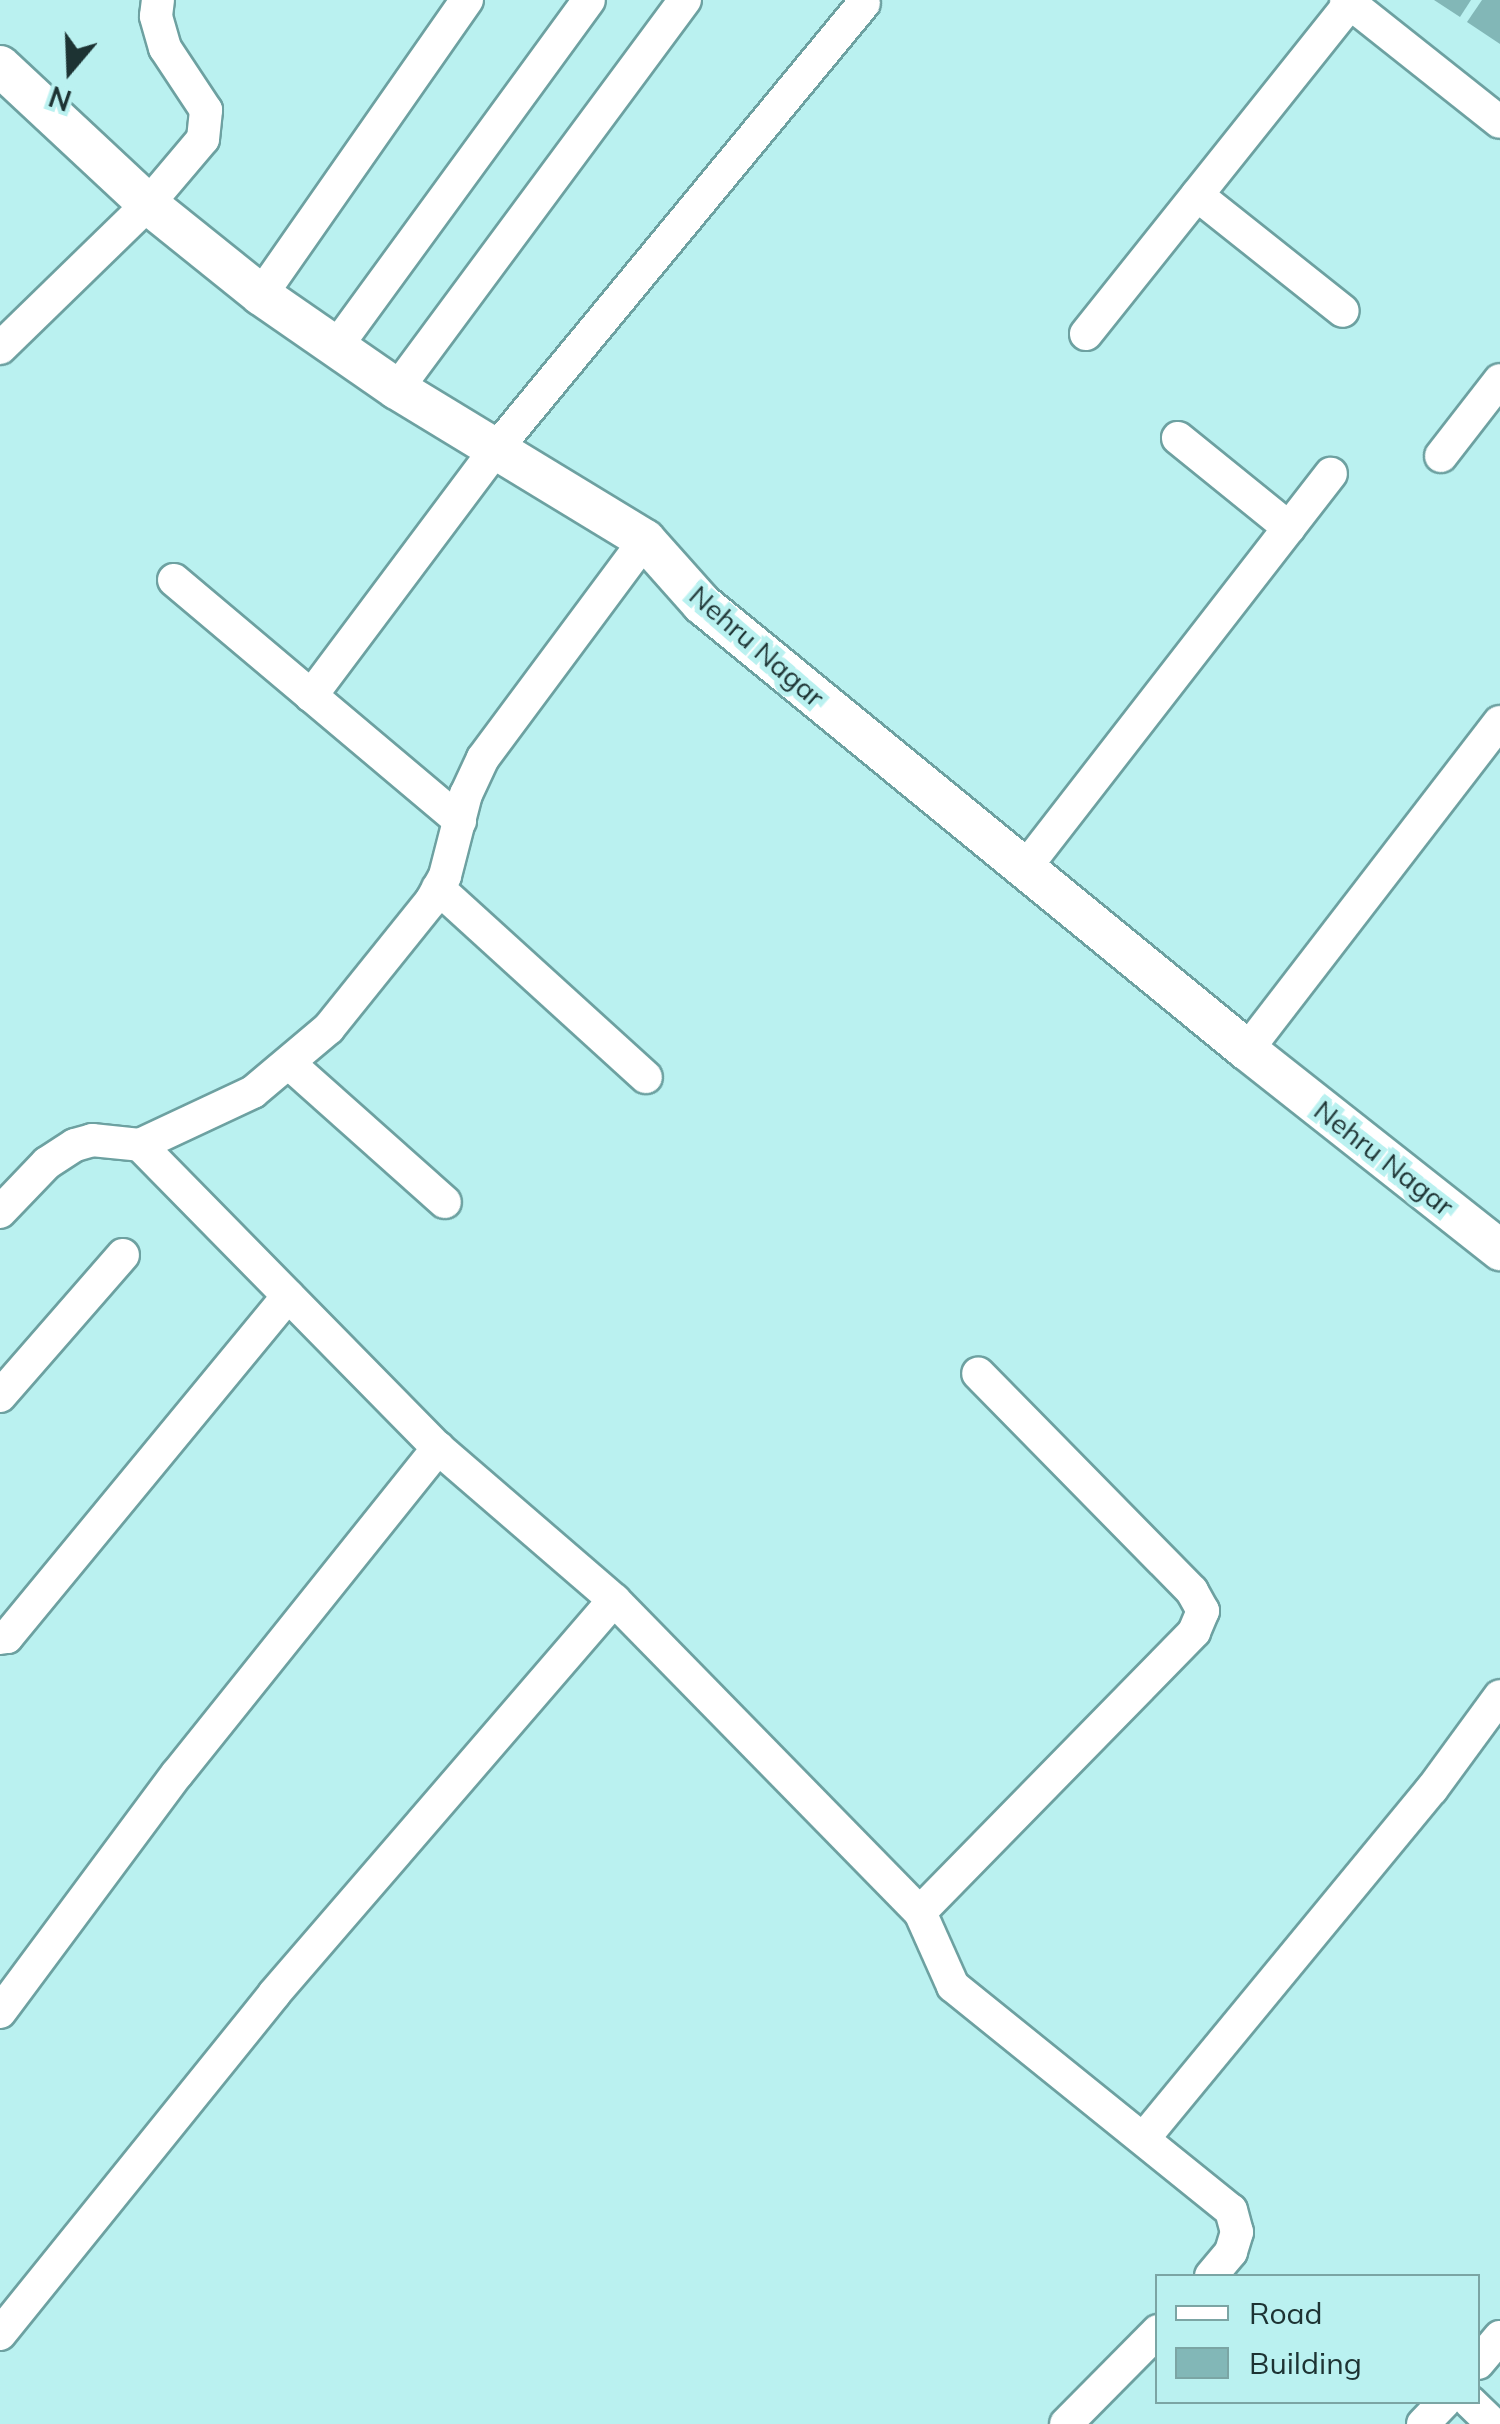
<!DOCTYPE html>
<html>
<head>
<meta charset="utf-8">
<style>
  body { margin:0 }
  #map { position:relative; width:1500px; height:2424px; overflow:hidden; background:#baf1f0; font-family:Mulish,sans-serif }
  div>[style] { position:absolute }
  .building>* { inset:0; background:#82b7b7 }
  .roads { filter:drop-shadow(2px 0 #6da1a1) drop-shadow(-2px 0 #6da1a1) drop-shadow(0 2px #6da1a1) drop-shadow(0 -2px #6da1a1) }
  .minor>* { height:32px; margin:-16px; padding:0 16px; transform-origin:16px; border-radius:16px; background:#fff }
  .tertiary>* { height:40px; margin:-20px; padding:0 20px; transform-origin:20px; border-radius:20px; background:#fff }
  span { translate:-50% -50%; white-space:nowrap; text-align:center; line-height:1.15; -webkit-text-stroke:10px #baf1f0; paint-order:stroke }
  .street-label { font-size:28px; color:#1d3333 }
  .legend { position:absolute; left:1155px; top:2274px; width:325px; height:130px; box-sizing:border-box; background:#baf1f0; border:2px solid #7ba5a4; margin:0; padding:12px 18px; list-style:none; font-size:30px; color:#1d3333 }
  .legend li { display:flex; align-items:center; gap:20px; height:50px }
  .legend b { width:50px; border:2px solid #7ba5a4 }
  .north { position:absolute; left:20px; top:20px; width:100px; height:100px; -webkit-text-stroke:8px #baf1f0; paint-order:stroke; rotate:199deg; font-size:28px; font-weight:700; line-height:40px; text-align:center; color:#1d3333 }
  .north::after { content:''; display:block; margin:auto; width:35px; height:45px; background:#1d3333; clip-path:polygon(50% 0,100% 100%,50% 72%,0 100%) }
</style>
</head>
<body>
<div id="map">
  <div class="building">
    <i style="clip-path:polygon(1434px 0,1471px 0,1460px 17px)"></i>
    <i style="clip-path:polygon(1482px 0,1500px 0,1500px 44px,1467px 22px)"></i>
  </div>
  <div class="roads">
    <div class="minor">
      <i style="left:1346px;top:0;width:196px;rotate:38.4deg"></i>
      <i style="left:1197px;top:195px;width:186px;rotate:38.5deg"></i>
      <i style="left:261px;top:295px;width:360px;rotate:-55.1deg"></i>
      <i style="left:1086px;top:334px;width:428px;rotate:-51.4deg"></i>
      <i style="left:336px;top:347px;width:429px;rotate:-53.9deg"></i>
      <i style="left:0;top:348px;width:206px;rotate:-44.2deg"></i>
      <i style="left:148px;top:204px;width:85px;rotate:-49.8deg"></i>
      <i style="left:203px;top:139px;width:29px;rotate:-84deg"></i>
      <i style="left:206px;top:110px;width:74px;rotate:-123.5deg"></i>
      <i style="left:165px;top:48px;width:33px;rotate:-106deg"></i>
      <i style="left:156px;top:16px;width:16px;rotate:-83deg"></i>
      <i style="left:397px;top:389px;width:484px;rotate:-53.5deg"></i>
      <i style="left:1178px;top:438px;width:143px;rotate:39deg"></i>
      <i style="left:1441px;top:456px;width:96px;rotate:-52.2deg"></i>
      <i style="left:645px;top:540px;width:272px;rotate:126.6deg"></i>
      <i style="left:483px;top:758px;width:40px;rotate:115deg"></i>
      <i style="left:466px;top:794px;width:85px;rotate:104.4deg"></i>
      <i style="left:445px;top:876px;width:29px;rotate:119deg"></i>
      <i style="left:431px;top:901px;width:163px;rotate:128.8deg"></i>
      <i style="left:329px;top:1028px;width:99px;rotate:139.9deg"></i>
      <i style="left:253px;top:1092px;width:125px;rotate:154.9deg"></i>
      <i style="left:140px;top:1145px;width:425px;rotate:45.5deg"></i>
      <i style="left:438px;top:1448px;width:233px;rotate:40.8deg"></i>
      <i style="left:614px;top:1600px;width:437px;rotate:45.6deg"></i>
      <i style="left:920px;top:1912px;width:81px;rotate:66deg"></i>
      <i style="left:953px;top:1986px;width:357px;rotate:38.9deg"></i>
      <i style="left:1231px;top:2210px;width:23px;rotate:75deg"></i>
      <i style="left:1237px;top:2232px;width:21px;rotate:107deg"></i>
      <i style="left:1231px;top:2252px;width:31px;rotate:130deg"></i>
      <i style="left:174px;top:580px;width:374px;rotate:40.1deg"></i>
      <i style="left:311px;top:696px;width:309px;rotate:-53.2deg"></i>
      <i style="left:496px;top:449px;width:578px;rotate:-50.47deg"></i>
      <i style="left:1025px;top:868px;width:499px;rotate:-52.2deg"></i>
      <i style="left:438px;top:888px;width:281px;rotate:42.3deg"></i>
      <i style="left:1247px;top:1050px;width:414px;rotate:-52.4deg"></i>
      <i style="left:291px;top:1065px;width:206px;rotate:41.7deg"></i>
      <i style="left:0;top:1212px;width:68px;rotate:-46.2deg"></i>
      <i style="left:47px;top:1163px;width:33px;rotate:-33deg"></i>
      <i style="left:75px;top:1145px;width:18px;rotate:-16deg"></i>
      <i style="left:92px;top:1140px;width:48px;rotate:5.9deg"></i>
      <i style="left:0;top:1396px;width:187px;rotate:-48.9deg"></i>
      <i style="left:0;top:1638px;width:7px;rotate:-8deg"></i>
      <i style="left:7px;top:1637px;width:442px;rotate:-50.5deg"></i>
      <i style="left:920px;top:1912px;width:392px;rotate:-45.6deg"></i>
      <i style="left:1194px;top:1632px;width:23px;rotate:-67deg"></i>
      <i style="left:1203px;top:1611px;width:23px;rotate:-119deg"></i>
      <i style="left:1192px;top:1591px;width:305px;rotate:-134.5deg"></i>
      <i style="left:0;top:2012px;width:297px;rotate:-53.4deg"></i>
      <i style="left:177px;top:1774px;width:418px;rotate:-51.3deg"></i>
      <i style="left:1144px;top:2138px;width:452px;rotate:-50.5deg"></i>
      <i style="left:1432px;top:1789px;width:115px;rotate:-53.8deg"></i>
      <i style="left:0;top:2334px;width:437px;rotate:-51.1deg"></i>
      <i style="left:274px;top:1994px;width:520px;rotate:-49.21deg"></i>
      <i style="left:1478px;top:2363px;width:34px;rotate:-50deg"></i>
      <i style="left:1470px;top:2402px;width:32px;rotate:44deg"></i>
      <i style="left:1066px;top:2424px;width:131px;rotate:-45.3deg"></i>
      <i style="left:1423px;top:2424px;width:30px;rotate:-46deg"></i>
    </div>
    <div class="tertiary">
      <i style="left:0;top:66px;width:202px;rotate:43deg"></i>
      <i style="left:148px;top:204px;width:145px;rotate:38.8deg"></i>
      <i style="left:261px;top:295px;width:165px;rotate:34.7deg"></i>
      <i style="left:397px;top:389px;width:290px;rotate:31.3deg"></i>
      <i style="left:645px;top:540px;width:86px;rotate:48.3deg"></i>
      <i style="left:702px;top:604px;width:704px;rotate:39.3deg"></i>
      <i style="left:1247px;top:1050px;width:323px;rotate:38.3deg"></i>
    </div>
  </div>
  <div class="street-label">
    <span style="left:757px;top:646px;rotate:41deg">Nehru Nagar</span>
    <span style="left:1384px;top:1158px;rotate:38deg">Nehru Nagar</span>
  </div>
  <ul class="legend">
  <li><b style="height:12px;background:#fff"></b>Road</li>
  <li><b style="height:28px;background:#82b7b7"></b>Building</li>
  </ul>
  <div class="north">N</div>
</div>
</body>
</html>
